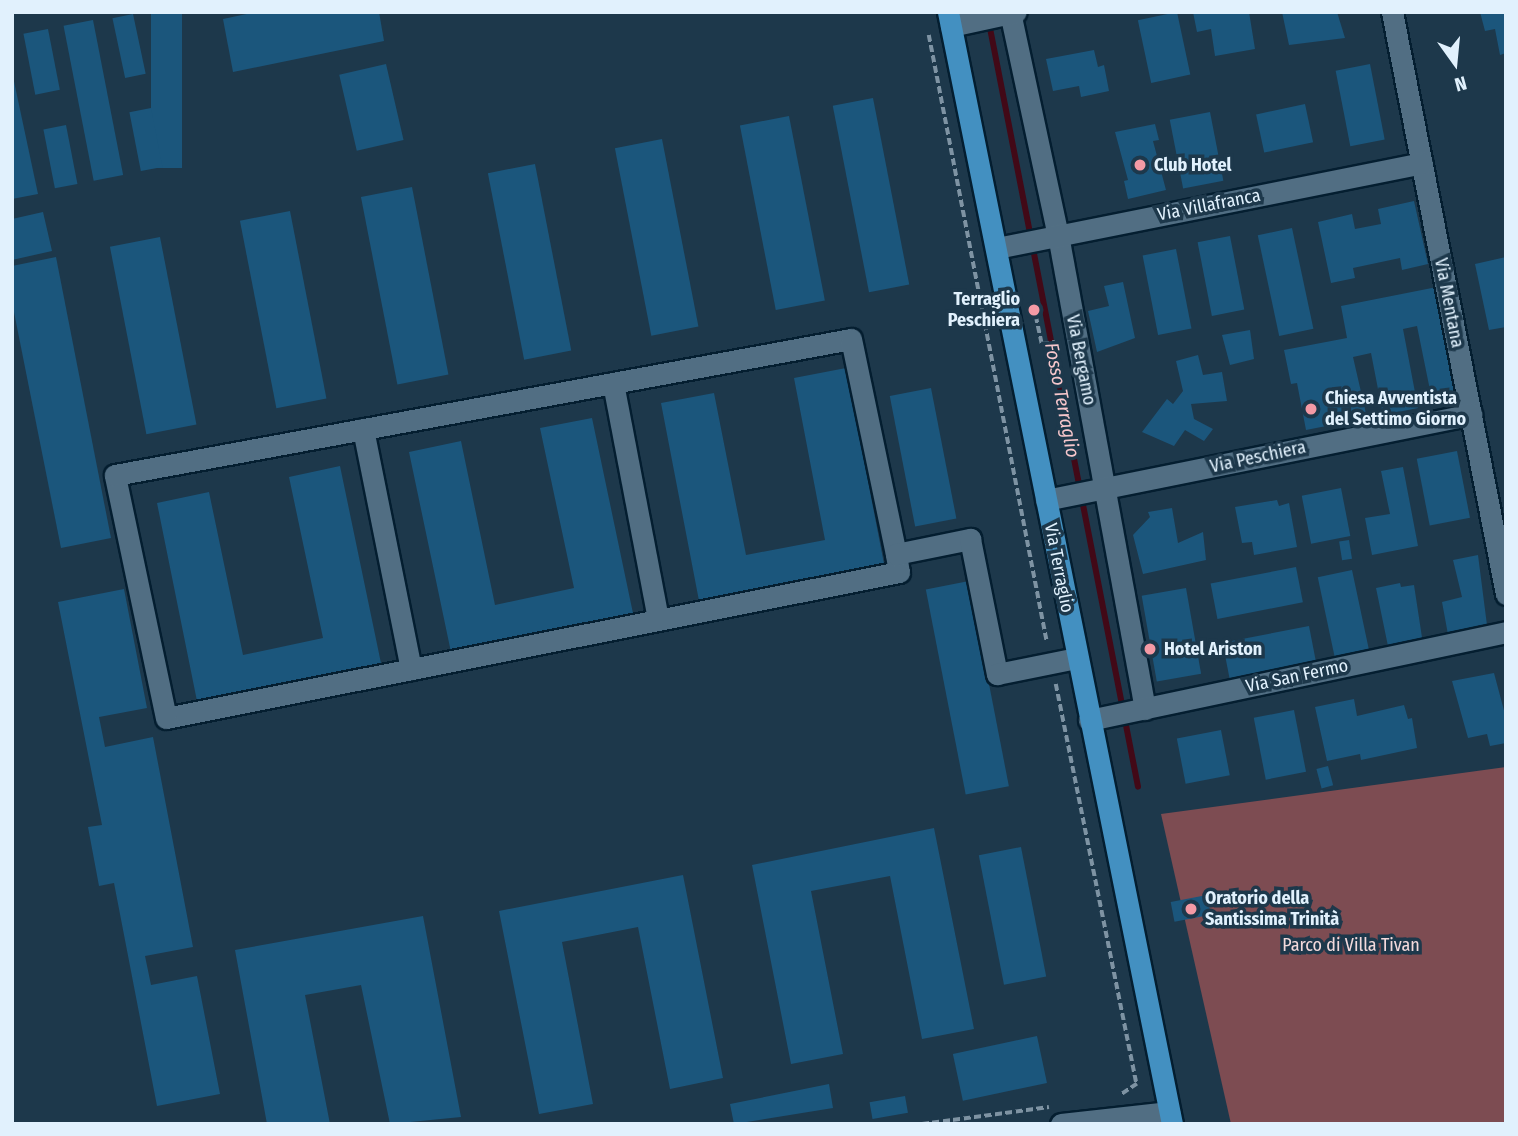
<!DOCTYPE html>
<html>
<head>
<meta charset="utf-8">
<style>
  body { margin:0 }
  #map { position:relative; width:1518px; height:1136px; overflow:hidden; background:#1d384b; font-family:"Fira Sans Condensed",sans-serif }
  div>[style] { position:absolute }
  .green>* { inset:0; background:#7d4c52 }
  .stream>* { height:6px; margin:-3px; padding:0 3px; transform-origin:3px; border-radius:3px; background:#420917 }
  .building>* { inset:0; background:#1b567c; transform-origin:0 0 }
  .path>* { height:3.5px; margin-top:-1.75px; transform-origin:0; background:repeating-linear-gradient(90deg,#7e93a3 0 7px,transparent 0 10.5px) }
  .roads { filter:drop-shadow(2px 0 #041e30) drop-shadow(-2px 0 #041e30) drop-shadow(0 2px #041e30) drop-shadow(0 -2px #041e30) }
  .minor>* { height:21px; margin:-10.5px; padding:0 10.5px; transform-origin:10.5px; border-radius:10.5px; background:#516e83 }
  .major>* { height:21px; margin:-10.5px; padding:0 10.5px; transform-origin:10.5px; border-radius:10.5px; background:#4390c1 }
  .dots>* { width:19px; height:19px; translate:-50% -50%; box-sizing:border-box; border:4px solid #1d384b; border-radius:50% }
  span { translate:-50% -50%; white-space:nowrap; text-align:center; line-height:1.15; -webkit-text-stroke:7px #1d384b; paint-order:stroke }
  .poi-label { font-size:18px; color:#e1f1fd; font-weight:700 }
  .left { translate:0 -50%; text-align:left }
  .right { translate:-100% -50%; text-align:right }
  .street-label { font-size:18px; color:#e1f1fd }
  .park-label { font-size:18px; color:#f3dadc }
  .water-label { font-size:19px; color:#f7c7cc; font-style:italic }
  .frame { position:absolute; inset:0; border:14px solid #e1f1fd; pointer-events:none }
  .north { position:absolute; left:1420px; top:28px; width:70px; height:70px; -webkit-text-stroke:5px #1d384b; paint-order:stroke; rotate:165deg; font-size:19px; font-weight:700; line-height:28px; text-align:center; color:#e1f1fd }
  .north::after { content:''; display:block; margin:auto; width:24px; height:32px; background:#e1f1fd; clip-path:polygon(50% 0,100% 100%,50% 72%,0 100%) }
</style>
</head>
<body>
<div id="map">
  <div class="green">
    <div style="clip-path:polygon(1506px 767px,1506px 1124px,1231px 1124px,1161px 814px)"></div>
  </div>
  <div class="stream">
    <div style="left:989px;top:23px;width:778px;rotate:78.96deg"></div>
  </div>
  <div class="building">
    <div style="left:151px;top:12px;width:31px;height:156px"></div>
    <div style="clip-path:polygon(256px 12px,379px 12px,384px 41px,233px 72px,223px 19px)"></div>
    <div style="left:1177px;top:12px;width:64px;height:40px;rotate:78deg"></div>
    <div style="clip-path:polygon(1193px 12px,1249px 12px,1255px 49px,1215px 56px,1211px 29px,1197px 32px)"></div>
    <div style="clip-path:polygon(1282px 12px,1337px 12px,1345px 38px,1289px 45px)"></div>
    <div style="clip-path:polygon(1480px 12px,1506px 12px,1506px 53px,1500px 55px,1495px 29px,1485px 31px)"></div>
    <div style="left:133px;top:14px;width:61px;height:21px;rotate:78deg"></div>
    <div style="left:93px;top:20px;width:158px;height:30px;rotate:79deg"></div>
    <div style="left:48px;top:29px;width:62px;height:25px;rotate:79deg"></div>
    <div style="clip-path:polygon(1094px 50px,1098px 67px,1104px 65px,1109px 91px,1081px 97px,1079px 86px,1053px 91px,1046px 59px)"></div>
    <div style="left:386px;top:64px;width:78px;height:48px;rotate:77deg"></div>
    <div style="left:1370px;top:64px;width:77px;height:35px;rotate:79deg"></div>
    <div style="clip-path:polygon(12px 72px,38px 194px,12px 199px)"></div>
    <div style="left:873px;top:98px;width:190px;height:41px;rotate:79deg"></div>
    <div style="left:1305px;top:104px;width:39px;height:50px;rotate:78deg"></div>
    <div style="left:151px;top:108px;width:60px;height:22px;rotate:79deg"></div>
    <div style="left:1210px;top:112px;width:70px;height:41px;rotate:79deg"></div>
    <div style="left:789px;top:116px;width:188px;height:50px;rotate:79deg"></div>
    <div style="clip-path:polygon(1155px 124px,1159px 140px,1153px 141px,1166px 190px,1128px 199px,1124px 181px,1128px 180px,1115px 132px)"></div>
    <div style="left:66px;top:125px;width:60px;height:23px;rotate:79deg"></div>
    <div style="left:662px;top:139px;width:191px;height:48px;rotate:79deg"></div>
    <div style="left:535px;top:164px;width:190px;height:48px;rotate:79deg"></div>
    <div style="left:412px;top:187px;width:191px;height:52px;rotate:79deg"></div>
    <div style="clip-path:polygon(1414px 201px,1428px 264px,1402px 270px,1400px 258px,1353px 268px,1355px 278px,1331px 283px,1318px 222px,1352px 214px,1355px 229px,1381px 224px,1378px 209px)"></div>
    <div style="left:290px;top:211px;width:191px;height:51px;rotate:79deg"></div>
    <div style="clip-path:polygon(43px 212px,52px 251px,12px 260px,12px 219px)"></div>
    <div style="left:1292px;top:228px;width:103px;height:35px;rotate:78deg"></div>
    <div style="left:1230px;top:236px;width:75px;height:33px;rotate:79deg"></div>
    <div style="left:160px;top:237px;width:191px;height:51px;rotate:79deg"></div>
    <div style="left:1176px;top:249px;width:81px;height:34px;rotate:79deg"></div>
    <div style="clip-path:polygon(56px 257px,111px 538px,61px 548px,12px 302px,12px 266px)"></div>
    <div style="clip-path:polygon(1506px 257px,1506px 327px,1489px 330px,1475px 264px)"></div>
    <div style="clip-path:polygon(1123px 282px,1135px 338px,1097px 352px,1088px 311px,1109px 306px,1104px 286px)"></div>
    <div style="clip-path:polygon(1437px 287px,1460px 400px,1433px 405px,1417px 326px,1403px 329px,1418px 408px,1383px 415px,1371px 353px,1353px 357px,1367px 418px,1306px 430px,1297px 383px,1291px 384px,1284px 350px,1347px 338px,1341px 306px)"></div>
    <div style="clip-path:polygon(1250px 330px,1254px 359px,1230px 365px,1222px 335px)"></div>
    <div style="clip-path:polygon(1198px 355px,1203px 375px,1222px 372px,1227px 401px,1191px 404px,1194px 419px,1213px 429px,1204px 441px,1185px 430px,1174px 446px,1142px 432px,1167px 399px,1173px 404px,1183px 391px,1176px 361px)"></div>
    <div style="clip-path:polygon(846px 368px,885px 569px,700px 606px,661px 403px,714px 393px,746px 555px,825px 540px,794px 378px)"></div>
    <div style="left:931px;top:388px;width:133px;height:42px;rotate:79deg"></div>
    <div style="clip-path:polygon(592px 418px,634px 618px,452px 657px,409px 452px,461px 441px,495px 605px,574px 588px,540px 428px)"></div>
    <div style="left:1457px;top:451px;width:68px;height:41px;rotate:79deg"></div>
    <div style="clip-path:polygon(340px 466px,382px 668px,198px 706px,157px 503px,209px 492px,243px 655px,323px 638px,289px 477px)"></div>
    <div style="clip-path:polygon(1403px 467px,1418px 546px,1372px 555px,1365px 518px,1390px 514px,1381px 471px)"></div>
    <div style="left:1341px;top:488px;width:49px;height:40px;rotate:79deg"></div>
    <div style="clip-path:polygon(1277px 500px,1279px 506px,1289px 503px,1297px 547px,1254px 555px,1252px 542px,1242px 543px,1235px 507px)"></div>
    <div style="clip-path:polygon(1172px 508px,1178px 543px,1203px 532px,1206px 560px,1143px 574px,1133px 535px,1150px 517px,1148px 512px)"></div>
    <div style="left:1349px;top:540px;width:19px;height:10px;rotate:81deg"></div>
    <div style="clip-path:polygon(1478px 555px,1488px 633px,1449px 640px,1442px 602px,1462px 597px,1453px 560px)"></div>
    <div style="left:1296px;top:567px;width:36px;height:87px;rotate:79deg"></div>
    <div style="left:1352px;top:570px;width:84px;height:35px;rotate:78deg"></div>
    <div style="left:969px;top:581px;width:209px;height:44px;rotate:79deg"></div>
    <div style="clip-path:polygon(1400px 583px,1401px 587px,1414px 585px,1423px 644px,1389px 651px,1376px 588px)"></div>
    <div style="left:1186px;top:588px;width:87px;height:45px;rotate:80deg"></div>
    <div style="clip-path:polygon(124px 589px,147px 708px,99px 717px,105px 747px,153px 737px,193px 947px,145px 956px,151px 985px,197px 976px,220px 1094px,157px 1106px,114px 883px,99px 886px,88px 827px,102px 825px,58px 602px)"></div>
    <div style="left:1309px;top:626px;width:37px;height:88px;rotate:79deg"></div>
    <div style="clip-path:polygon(1494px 673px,1506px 718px,1506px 743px,1490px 746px,1487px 734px,1468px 738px,1452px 681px)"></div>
    <div style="clip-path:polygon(1354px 699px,1357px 716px,1404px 705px,1408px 719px,1412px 718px,1417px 748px,1361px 760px,1360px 754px,1327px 761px,1315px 707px)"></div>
    <div style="left:1294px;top:710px;width:63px;height:41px;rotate:79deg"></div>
    <div style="left:1221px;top:730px;width:46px;height:45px;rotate:79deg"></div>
    <div style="left:1328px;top:766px;width:20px;height:12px;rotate:75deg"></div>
    <div style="clip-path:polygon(934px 828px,974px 1029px,922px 1039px,890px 876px,811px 891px,843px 1054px,791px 1064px,752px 865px)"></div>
    <div style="left:1021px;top:847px;width:132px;height:43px;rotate:79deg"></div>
    <div style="clip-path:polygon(683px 875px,723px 1078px,670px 1089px,638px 927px,562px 942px,593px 1104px,539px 1114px,499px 911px)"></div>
    <div style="left:1207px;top:895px;width:20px;height:37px;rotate:79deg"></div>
    <div style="clip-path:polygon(423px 916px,461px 1117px,390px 1124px,361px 985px,305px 995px,330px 1124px,267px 1124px,235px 950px)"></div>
    <div style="left:1037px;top:1036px;width:48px;height:86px;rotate:78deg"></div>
    <div style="clip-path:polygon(829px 1084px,833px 1108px,734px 1124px,730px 1104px)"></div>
    <div style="left:905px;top:1096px;width:17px;height:36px;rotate:80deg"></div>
  </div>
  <div class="path">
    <div style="left:929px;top:35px;width:618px;rotate:79deg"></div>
    <div style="left:1036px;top:316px;width:29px;rotate:78deg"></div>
    <div style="left:1042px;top:344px;width:13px;rotate:-9deg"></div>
    <div style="left:1056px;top:684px;width:408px;rotate:78.6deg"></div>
    <div style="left:1137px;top:1084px;width:18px;rotate:146deg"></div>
    <div style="left:922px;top:1124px;width:128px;rotate:-7.6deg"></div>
  </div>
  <div class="roads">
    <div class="minor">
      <div style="left:1010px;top:12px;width:228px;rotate:77.9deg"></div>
      <div style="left:1058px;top:235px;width:482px;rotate:79.6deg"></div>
      <div style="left:1392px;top:12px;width:593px;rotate:78.92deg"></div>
      <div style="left:951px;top:26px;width:66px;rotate:-12.2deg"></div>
      <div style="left:997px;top:248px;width:433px;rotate:-11.3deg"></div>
      <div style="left:613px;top:383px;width:241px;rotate:79.2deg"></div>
      <div style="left:363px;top:429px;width:245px;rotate:78.7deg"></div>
      <div style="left:1046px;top:500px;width:434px;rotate:-11.4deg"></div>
      <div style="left:896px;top:554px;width:18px;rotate:81deg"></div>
      <div style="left:899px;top:572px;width:747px;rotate:168.74deg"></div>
      <div style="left:166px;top:718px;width:248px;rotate:-101.9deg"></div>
      <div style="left:115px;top:475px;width:748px;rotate:-10.47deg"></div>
      <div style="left:851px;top:339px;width:220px;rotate:78.2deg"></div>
      <div style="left:896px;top:554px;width:76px;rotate:-11.5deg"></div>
      <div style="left:970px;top:539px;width:138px;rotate:78.7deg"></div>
      <div style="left:997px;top:674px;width:81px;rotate:-11.4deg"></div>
      <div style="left:1089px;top:720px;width:426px;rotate:-11.9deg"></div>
      <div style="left:1061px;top:1124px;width:109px;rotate:-6.3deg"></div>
    </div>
    <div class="major">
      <div style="left:948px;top:12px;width:1134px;rotate:78.61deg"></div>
    </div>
  </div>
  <div class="dots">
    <div style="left:1140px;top:165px;background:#f49aa5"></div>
    <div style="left:1034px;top:310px;background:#f49aa5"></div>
    <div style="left:1311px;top:409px;background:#f49aa5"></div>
    <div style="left:1150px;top:649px;background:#f49aa5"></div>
    <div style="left:1191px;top:909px;background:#f49aa5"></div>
  </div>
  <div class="poi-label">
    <span class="left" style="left:1154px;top:165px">Club Hotel</span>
    <span class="right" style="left:1020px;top:310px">Terraglio<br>Peschiera</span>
    <span class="left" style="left:1325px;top:409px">Chiesa Avventista<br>del Settimo Giorno</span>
    <span class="left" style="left:1164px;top:649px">Hotel Ariston</span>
    <span class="left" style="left:1205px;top:909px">Oratorio della<br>Santissima Trinità</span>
  </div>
  <div class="street-label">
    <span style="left:1209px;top:205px;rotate:-11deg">Via Villafranca</span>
    <span style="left:1449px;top:303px;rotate:79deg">Via Mentana</span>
    <span style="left:1081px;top:360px;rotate:79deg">Via Bergamo</span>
    <span style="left:1258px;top:457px;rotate:-12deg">Via Peschiera</span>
    <span style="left:1059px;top:568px;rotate:79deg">Via Terraglio</span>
    <span style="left:1297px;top:676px;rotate:-12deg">Via San Fermo</span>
  </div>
  <div class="park-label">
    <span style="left:1351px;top:945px">Parco di Villa Tivan</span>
  </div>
  <div class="water-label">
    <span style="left:1062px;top:400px;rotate:79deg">Fosso Terraglio</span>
  </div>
  <div class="frame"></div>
  <div class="north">N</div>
</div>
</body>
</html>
